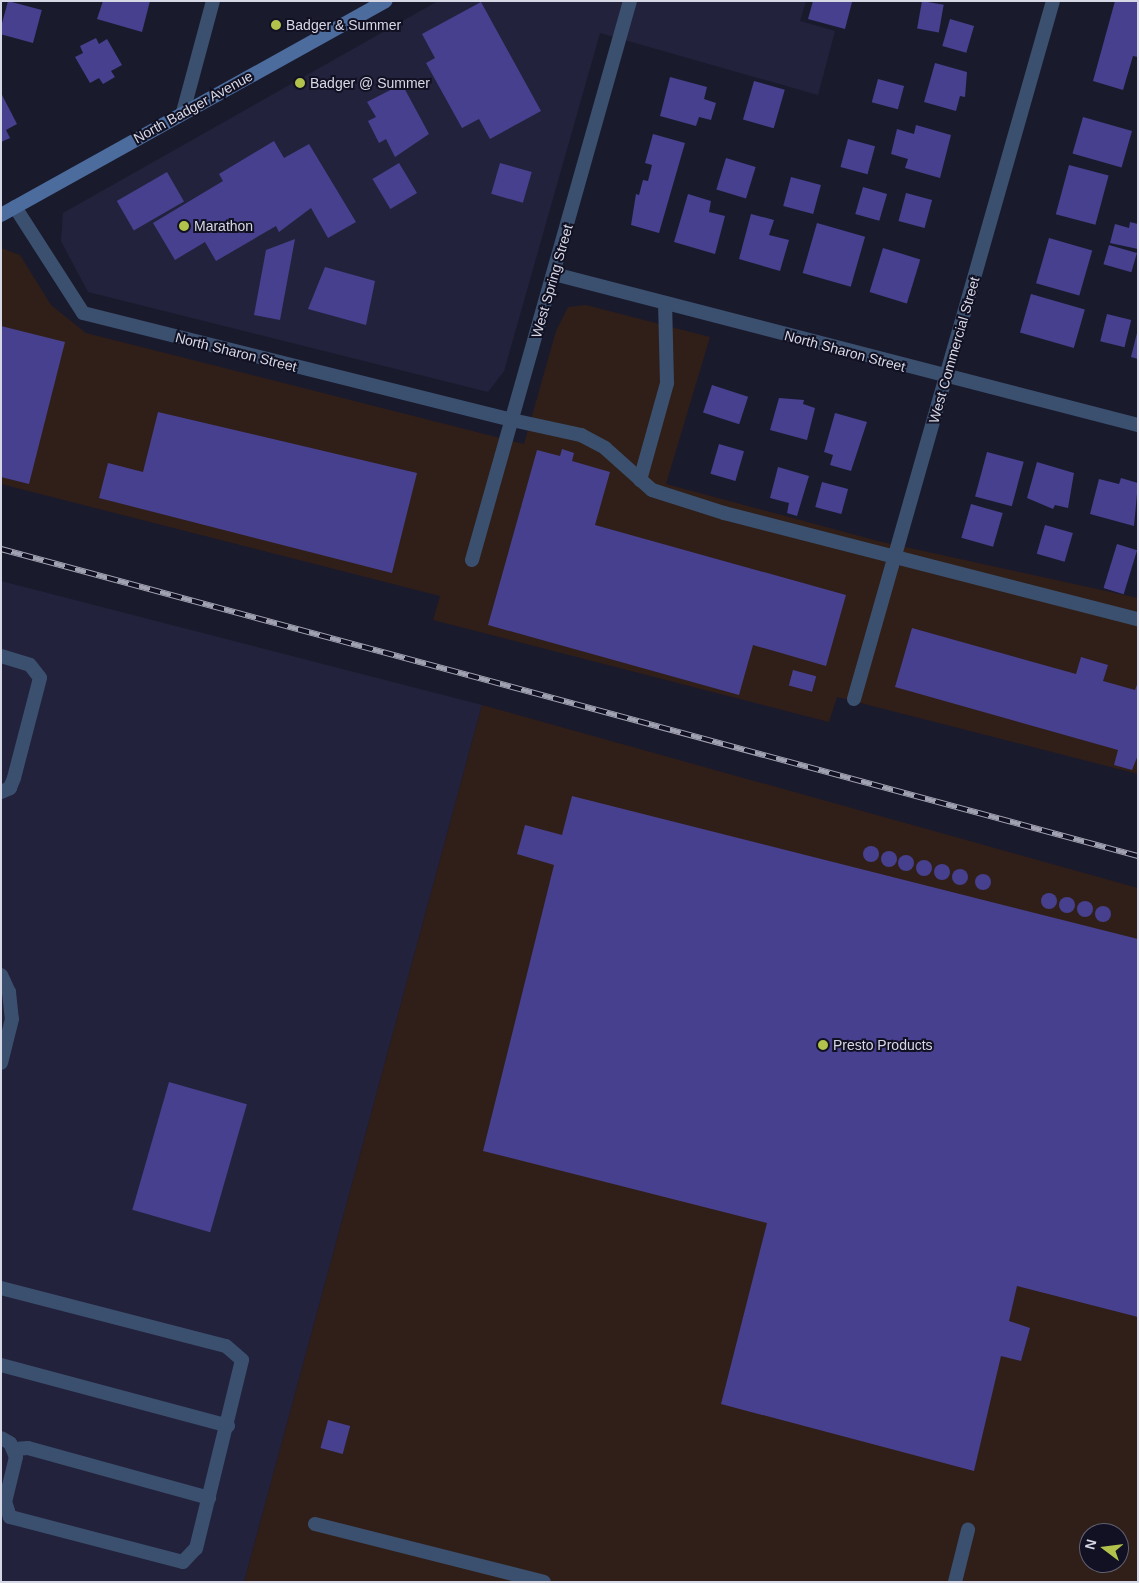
<!DOCTYPE html>
<html>
<head>
<meta charset="utf-8">
<style>
  body { margin:0 }
  #map { position:relative; width:1139px; height:1583px; overflow:hidden; background:#1a1a2d; font-family:Helvetica,sans-serif }
  div>[style] { position:absolute }
  .built>* { inset:0; background:#23223c }
  .industrial>* { inset:0; background:#301e18 }
  .building>* { inset:0; background:#46408e; transform-origin:0 0 }
  .round { border-radius:50% }
  .service>* { height:14px; margin:-7px; padding:0 7px; transform-origin:7px; border-radius:7px; background:#3b506e }
  .minor>* { height:14px; margin:-7px; padding:0 7px; transform-origin:7px; border-radius:7px; background:#3b506e }
  .secondary>* { height:14px; margin:-7px; padding:0 7px; transform-origin:7px; border-radius:7px; background:#4b6c9d }
  .rail>* { height:5.5px; margin-top:-2.75px; transform-origin:0; background:repeating-linear-gradient(90deg,#111123 0 11px,#a1a2b1 0 22px); box-sizing:border-box; border-block:1px solid #a1a2b1 }
  .dots>* { width:14px; height:14px; translate:-50% -50%; box-sizing:border-box; border:2px solid #111123; border-radius:50% }
  span { translate:-50% -50%; white-space:nowrap; text-align:center; line-height:1.15; -webkit-text-stroke:4px #111123; paint-order:stroke }
  .poi-label { font-size:14px; color:#d7d8e6 }
  .left { translate:0 -50%; text-align:left }
  .street-label { font-size:14px; color:#d7d8e6 }
  .frame { position:absolute; inset:0; border:2px solid #d7d8e6; pointer-events:none }
  .north { position:absolute; left:1079px; top:1523px; width:50px; height:50px; box-sizing:border-box; background:#111123; border:1px solid #606171; border-radius:50%; rotate:285deg; font-size:14px; font-weight:700; line-height:20px; text-align:center; color:#d7d8e6 }
  .north::after { content:''; display:block; margin:auto; width:18px; height:22px; background:#b3c24b; clip-path:polygon(50% 0,100% 100%,50% 72%,0 100%) }
</style>
</head>
<body>
<div id="map">
  <div class="built">
    <div style="clip-path:polygon(438px 1px,806px 1px,800px 21px,835px 31px,818px 95px,600px 33px,504px 371px,488px 392px,88px 292px,61px 241px,63px 213px)"></div>
    <div style="clip-path:polygon(1px 581px,482px 705px,244px 1582px,1px 1582px)"></div>
  </div>
  <div class="industrial">
    <div style="clip-path:polygon(1px 248px,20px 255px,51px 305px,86px 333px,524px 444px,556px 331px,568px 307px,586px 305px,710px 337px,666px 484px,878px 541px,1138px 598px,1138px 774px,837px 697px,829px 722px,433px 620px,440px 596px,1px 484px)"></div>
    <div style="clip-path:polygon(evenodd,482px 705px,1138px 888px,1138px 1582px,244px 1582px,482px 705px,1089px 1533px,1119px 1533px,1119px 1563px,1089px 1563px,1089px 1533px)"></div>
  </div>
  <div class="building">
    <div style="left:8px;top:1px;width:35px;height:34px;rotate:15deg"></div>
    <div style="clip-path:polygon(103px 1px,150px 1px,142px 32px,97px 19px)"></div>
    <div style="clip-path:polygon(813px 1px,852px 2px,845px 29px,808px 19px)"></div>
    <div style="left:922px;top:1px;width:22px;height:28px;rotate:10deg"></div>
    <div style="clip-path:polygon(1115px 1px,1138px 1px,1138px 57px,1133px 56px,1123px 90px,1093px 81px)"></div>
    <div style="clip-path:polygon(481px 2px,541px 111px,490px 139px,479px 119px,462px 128px,426px 63px,435px 58px,422px 34px)"></div>
    <div style="left:950px;top:19px;width:25px;height:28px;rotate:16deg"></div>
    <div style="clip-path:polygon(96px 38px,99px 44px,107px 39px,122px 65px,111px 71px,115px 77px,103px 84px,99px 78px,90px 83px,75px 57px,83px 53px,80px 46px)"></div>
    <div style="clip-path:polygon(935px 63px,967px 72px,965px 97px,960px 96px,956px 111px,924px 102px)"></div>
    <div style="clip-path:polygon(670px 77px,707px 87px,704px 99px,716px 103px,711px 120px,699px 117px,696px 126px,660px 116px)"></div>
    <div style="left:878px;top:79px;width:27px;height:24px;rotate:15deg"></div>
    <div style="left:754px;top:81px;width:32px;height:40px;rotate:16deg"></div>
    <div style="clip-path:polygon(402px 84px,429px 134px,395px 157px,386px 139px,379px 143px,368px 121px,376px 117px,367px 102px)"></div>
    <div style="clip-path:polygon(1px 93px,17px 124px,6px 130px,10px 138px,1px 142px)"></div>
    <div style="left:1083px;top:117px;width:51px;height:38px;rotate:16deg"></div>
    <div style="clip-path:polygon(916px 125px,951px 135px,940px 178px,905px 168px,908px 159px,891px 154px,897px 129px,914px 134px)"></div>
    <div style="clip-path:polygon(653px 134px,685px 143px,659px 233px,631px 225px,636px 194px,639px 195px,643px 180px,648px 181px,652px 165px,645px 163px)"></div>
    <div style="left:848px;top:139px;width:28px;height:29px;rotate:15deg"></div>
    <div style="clip-path:polygon(274px 141px,284px 158px,309px 144px,356px 222px,328px 238px,311px 208px,279px 232px,276px 226px,216px 261px,205px 242px,175px 260px,153px 223px,223px 181px,219px 174px)"></div>
    <div style="left:726px;top:158px;width:31px;height:33px;rotate:17deg"></div>
    <div style="left:399px;top:163px;width:35px;height:31px;rotate:59deg"></div>
    <div style="left:500px;top:163px;width:33px;height:32px;rotate:16deg"></div>
    <div style="left:1069px;top:165px;width:41px;height:51px;rotate:15deg"></div>
    <div style="left:167px;top:172px;width:34px;height:58px;rotate:60deg"></div>
    <div style="left:791px;top:177px;width:31px;height:30px;rotate:15deg"></div>
    <div style="left:863px;top:187px;width:25px;height:28px;rotate:16deg"></div>
    <div style="left:906px;top:193px;width:27px;height:29px;rotate:15deg"></div>
    <div style="clip-path:polygon(688px 194px,711px 201px,709px 212px,725px 216px,715px 254px,674px 242px)"></div>
    <div style="clip-path:polygon(751px 214px,774px 220px,769px 235px,789px 240px,780px 271px,739px 259px)"></div>
    <div style="clip-path:polygon(1130px 222px,1138px 224px,1138px 249px,1110px 243px,1115px 224px,1129px 228px)"></div>
    <div style="left:817px;top:223px;width:50px;height:52px;rotate:16deg"></div>
    <div style="left:1049px;top:238px;width:45px;height:47px;rotate:16deg"></div>
    <div style="clip-path:polygon(295px 239px,280px 320px,254px 315px,266px 250px)"></div>
    <div style="left:1109px;top:245px;width:29px;height:20px;rotate:16deg"></div>
    <div style="left:883px;top:248px;width:39px;height:46px;rotate:17deg"></div>
    <div style="clip-path:polygon(325px 267px,375px 281px,366px 325px,308px 309px)"></div>
    <div style="left:1031px;top:294px;width:56px;height:40px;rotate:16deg"></div>
    <div style="left:1107px;top:314px;width:25px;height:28px;rotate:14deg"></div>
    <div style="clip-path:polygon(1px 326px,65px 342px,29px 484px,1px 477px)"></div>
    <div style="clip-path:polygon(1137px 333px,1138px 334px,1138px 359px,1131px 357px)"></div>
    <div style="left:712px;top:385px;width:38px;height:29px;rotate:18deg"></div>
    <div style="clip-path:polygon(779px 398px,804px 400px,803px 404px,815px 408px,807px 440px,770px 430px)"></div>
    <div style="clip-path:polygon(158px 412px,417px 473px,392px 573px,99px 498px,108px 463px,143px 472px)"></div>
    <div style="clip-path:polygon(835px 413px,867px 422px,851px 471px,830px 465px,833px 455px,824px 452px)"></div>
    <div style="left:719px;top:444px;width:26px;height:31px;rotate:16deg"></div>
    <div style="clip-path:polygon(562px 449px,574px 453px,572px 461px,610px 472px,595px 525px,846px 595px,826px 666px,753px 645px,739px 695px,488px 625px,537px 450px,560px 456px)"></div>
    <div style="left:987px;top:452px;width:38px;height:46px;rotate:15deg"></div>
    <div style="clip-path:polygon(1037px 462px,1074px 473px,1068px 508px,1055px 505px,1053px 509px,1027px 498px)"></div>
    <div style="clip-path:polygon(778px 467px,809px 476px,797px 516px,787px 513px,789px 503px,770px 498px)"></div>
    <div style="clip-path:polygon(1121px 478px,1138px 483px,1134px 526px,1090px 514px,1099px 479px,1119px 484px)"></div>
    <div style="left:822px;top:482px;width:27px;height:26px;rotate:15deg"></div>
    <div style="left:971px;top:504px;width:33px;height:35px;rotate:16deg"></div>
    <div style="left:1045px;top:525px;width:29px;height:30px;rotate:16deg"></div>
    <div style="left:1117px;top:544px;width:21px;height:46px;rotate:17deg"></div>
    <div style="clip-path:polygon(912px 628px,1076px 674px,1081px 657px,1108px 665px,1103px 681px,1135px 690px,1138px 682px,1138px 755px,1132px 770px,1114px 765px,1118px 750px,895px 687px)"></div>
    <div style="left:793px;top:670px;width:24px;height:16px;rotate:15deg"></div>
    <div style="clip-path:polygon(572px 796px,1138px 939px,1138px 1317px,1017px 1286px,1009px 1321px,1030px 1328px,1021px 1361px,1001px 1356px,974px 1471px,721px 1404px,767px 1223px,483px 1151px,554px 865px,517px 854px,525px 825px,562px 835px)"></div>
    <div class="round" style="left:863px;top:846px;width:16px;height:16px"></div>
    <div class="round" style="left:881px;top:851px;width:16px;height:16px"></div>
    <div class="round" style="left:898px;top:855px;width:16px;height:16px"></div>
    <div class="round" style="left:916px;top:860px;width:16px;height:16px"></div>
    <div class="round" style="left:934px;top:864px;width:16px;height:16px"></div>
    <div class="round" style="left:952px;top:869px;width:16px;height:16px"></div>
    <div class="round" style="left:975px;top:874px;width:16px;height:16px"></div>
    <div class="round" style="left:1041px;top:893px;width:16px;height:16px"></div>
    <div class="round" style="left:1059px;top:897px;width:16px;height:16px"></div>
    <div class="round" style="left:1077px;top:901px;width:16px;height:16px"></div>
    <div class="round" style="left:1095px;top:906px;width:16px;height:16px"></div>
    <div style="left:169px;top:1082px;width:81px;height:133px;rotate:16deg"></div>
    <div style="left:328px;top:1420px;width:23px;height:29px;rotate:15deg"></div>
  </div>
  <div class="service">
    <div style="left:512px;top:420px;width:71px;rotate:12.3deg"></div>
    <div style="left:581px;top:435px;width:27px;rotate:28deg"></div>
    <div style="left:605px;top:448px;width:63px;rotate:41.8deg"></div>
    <div style="left:652px;top:490px;width:76px;rotate:17.7deg"></div>
    <div style="left:724px;top:513px;width:427px;rotate:14.4deg"></div>
    <div style="left:640px;top:480px;width:101px;rotate:-74.4deg"></div>
    <div style="left:667px;top:383px;width:80px;rotate:-91.4deg"></div>
    <div style="left:1px;top:656px;width:30px;rotate:17deg"></div>
    <div style="left:30px;top:665px;width:16px;rotate:52deg"></div>
    <div style="left:40px;top:678px;width:103px;rotate:104.6deg"></div>
    <div style="left:14px;top:778px;width:11px;rotate:112deg"></div>
    <div style="left:10px;top:788px;width:10px;rotate:156deg"></div>
    <div style="left:1px;top:975px;width:19px;rotate:65deg"></div>
    <div style="left:9px;top:992px;width:27px;rotate:84deg"></div>
    <div style="left:12px;top:1019px;width:45px;rotate:104deg"></div>
    <div style="left:1px;top:1288px;width:232px;rotate:14.5deg"></div>
    <div style="left:226px;top:1346px;width:21px;rotate:41deg"></div>
    <div style="left:242px;top:1360px;width:194px;rotate:103.7deg"></div>
    <div style="left:196px;top:1548px;width:19px;rotate:133deg"></div>
    <div style="left:183px;top:1562px;width:179px;rotate:-165.4deg"></div>
    <div style="left:10px;top:1517px;width:16px;rotate:-108deg"></div>
    <div style="left:5px;top:1502px;width:46px;rotate:-76.3deg"></div>
    <div style="left:16px;top:1457px;width:15px;rotate:-113deg"></div>
    <div style="left:10px;top:1443px;width:10px;rotate:-151deg"></div>
    <div style="left:1px;top:1365px;width:235px;rotate:15deg"></div>
    <div style="left:15px;top:1449px;width:13px;rotate:-4deg"></div>
    <div style="left:28px;top:1448px;width:188px;rotate:15.4deg"></div>
    <div style="left:315px;top:1524px;width:236px;rotate:14.2deg"></div>
    <div style="left:955px;top:1582px;width:54px;rotate:-76deg"></div>
  </div>
  <div class="minor">
    <div style="left:183px;top:112px;width:115px;rotate:-74.9deg"></div>
    <div style="left:15px;top:207px;width:126px;rotate:57.3deg"></div>
    <div style="left:83px;top:313px;width:442px;rotate:14deg"></div>
    <div style="left:554px;top:274px;width:603px;rotate:14.5deg"></div>
    <div style="left:472px;top:560px;width:581px;rotate:-74.22deg"></div>
    <div style="left:854px;top:699px;width:726px;rotate:-74.09deg"></div>
  </div>
  <div class="secondary">
    <div style="left:1px;top:215px;width:440px;rotate:-29.1deg"></div>
  </div>
  <div class="rail">
    <div style="left:1px;top:549px;width:1178px;rotate:15.11deg"></div>
  </div>
  <div class="dots">
    <div style="left:276px;top:25px;background:#b3c24b"></div>
    <div style="left:300px;top:83px;background:#b3c24b"></div>
    <div style="left:184px;top:226px;background:#b3c24b"></div>
    <div style="left:823px;top:1045px;background:#b3c24b"></div>
  </div>
  <div class="poi-label">
    <span class="left" style="left:286px;top:25px">Badger &amp; Summer</span>
    <span class="left" style="left:310px;top:83px">Badger @ Summer</span>
    <span class="left" style="left:194px;top:226px">Marathon</span>
    <span class="left" style="left:833px;top:1045px">Presto Products</span>
  </div>
  <div class="street-label">
    <span style="left:193px;top:107px;rotate:-29deg">North Badger Avenue</span>
    <span style="left:552px;top:281px;rotate:-74deg">West Spring Street</span>
    <span style="left:954px;top:350px;rotate:-74deg">West Commercial Street</span>
    <span style="left:845px;top:351px;rotate:15deg">North Sharon Street</span>
    <span style="left:236px;top:352px;rotate:14deg">North Sharon Street</span>
  </div>
  <div class="frame"></div>
  <div class="north">N</div>
</div>
</body>
</html>
